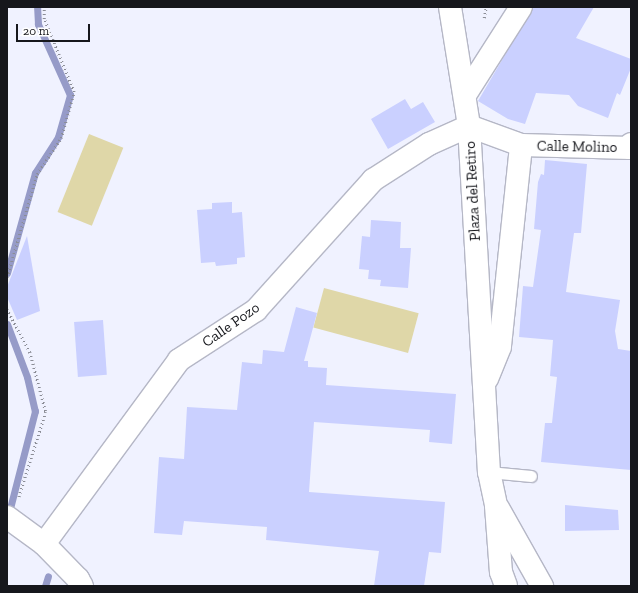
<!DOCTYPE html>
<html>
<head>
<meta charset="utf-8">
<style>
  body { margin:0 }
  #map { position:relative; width:638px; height:593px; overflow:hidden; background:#f0f2ff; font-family:"Zilla Slab",serif }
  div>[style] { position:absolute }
  .green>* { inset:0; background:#dfd7a8; transform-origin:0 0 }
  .stream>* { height:7px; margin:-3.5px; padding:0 3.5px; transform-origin:3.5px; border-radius:3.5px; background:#969bc8 }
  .building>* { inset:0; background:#cad0ff; transform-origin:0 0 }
  .path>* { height:2.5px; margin-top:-1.25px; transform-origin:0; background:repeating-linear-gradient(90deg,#8b8d96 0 1px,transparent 0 4px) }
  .roads { filter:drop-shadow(1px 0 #b5b7c6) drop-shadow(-1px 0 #b5b7c6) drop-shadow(0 1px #b5b7c6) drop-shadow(0 -1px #b5b7c6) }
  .lane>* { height:11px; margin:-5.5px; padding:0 5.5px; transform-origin:5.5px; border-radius:5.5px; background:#fff }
  .secondary>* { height:22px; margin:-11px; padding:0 11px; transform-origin:11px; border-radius:11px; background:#fff }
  span { translate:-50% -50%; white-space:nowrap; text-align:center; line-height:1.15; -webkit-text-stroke:4px #fff; paint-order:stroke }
  .street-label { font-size:15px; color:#16171c }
  .frame { position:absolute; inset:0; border:8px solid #16171c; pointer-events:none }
  .scale { position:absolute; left:16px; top:24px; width:74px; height:18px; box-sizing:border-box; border:2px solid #16171c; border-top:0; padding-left:5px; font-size:12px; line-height:14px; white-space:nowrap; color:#16171c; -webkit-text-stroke:3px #fff; paint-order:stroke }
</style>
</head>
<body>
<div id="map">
  <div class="green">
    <div style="left:89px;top:134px;width:37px;height:84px;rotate:22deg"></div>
    <div style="left:324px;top:288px;width:98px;height:41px;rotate:15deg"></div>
  </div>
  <div class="stream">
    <div style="left:7px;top:273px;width:104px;rotate:-74.4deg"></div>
    <div style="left:35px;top:173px;width:43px;rotate:-57.4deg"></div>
    <div style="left:58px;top:137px;width:44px;rotate:-74.1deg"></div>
    <div style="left:70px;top:95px;width:78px;rotate:-114.3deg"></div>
    <div style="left:38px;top:24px;width:17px;rotate:-93deg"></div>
    <div style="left:7px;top:324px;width:57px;rotate:69.3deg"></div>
    <div style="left:27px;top:377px;width:35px;rotate:77deg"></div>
    <div style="left:35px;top:411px;width:104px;rotate:104.4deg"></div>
    <div style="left:45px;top:586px;width:10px;rotate:-73deg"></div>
  </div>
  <div class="building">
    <div style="clip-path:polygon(533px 7px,594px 7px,576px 38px,631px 59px,631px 68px,620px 95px,617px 93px,608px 118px,578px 106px,569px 95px,536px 93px,525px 124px,508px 119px,478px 101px)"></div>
    <div style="clip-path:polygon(405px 99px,411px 109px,423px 102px,435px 122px,388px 149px,371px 119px)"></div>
    <div style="clip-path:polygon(545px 160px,587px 164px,581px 233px,574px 233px,566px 292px,620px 300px,615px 331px,618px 349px,631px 351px,631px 470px,541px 462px,545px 423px,552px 423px,557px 377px,550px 376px,553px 340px,519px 337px,523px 286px,533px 287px,541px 230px,534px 229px,538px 182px,541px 174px,544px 175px)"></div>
    <div style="clip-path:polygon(232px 202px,232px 213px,242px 212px,245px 257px,237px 258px,237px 264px,216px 266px,215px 262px,201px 263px,197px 210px,212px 209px,212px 203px)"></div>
    <div style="clip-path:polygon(371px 220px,401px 222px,400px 248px,411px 248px,408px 288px,380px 286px,381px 280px,368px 279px,369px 270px,359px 269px,362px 236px,370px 237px)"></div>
    <div style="clip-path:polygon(27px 236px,40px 311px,17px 320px,7px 297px,7px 287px)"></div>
    <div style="clip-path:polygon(296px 307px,317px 313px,304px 361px,308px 361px,308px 367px,327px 368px,326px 385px,456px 394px,452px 444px,429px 442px,430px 430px,314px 422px,309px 492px,445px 502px,441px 553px,429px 552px,424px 586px,374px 586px,379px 551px,266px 540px,267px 527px,184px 521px,182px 535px,154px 533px,159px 457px,184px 459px,187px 407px,237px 410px,242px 362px,262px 364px,263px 350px,284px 352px)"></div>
    <div style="left:103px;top:320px;width:55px;height:29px;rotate:86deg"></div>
    <div style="clip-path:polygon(565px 505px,618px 510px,619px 530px,565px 531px)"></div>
  </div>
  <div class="path">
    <div style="left:484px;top:18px;width:11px;rotate:-80deg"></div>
    <div style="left:7px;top:277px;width:107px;rotate:-73.8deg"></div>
    <div style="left:37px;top:174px;width:43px;rotate:-56.3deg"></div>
    <div style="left:61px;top:138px;width:48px;rotate:-74.2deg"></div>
    <div style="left:74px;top:92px;width:79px;rotate:-112.3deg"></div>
    <div style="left:44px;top:19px;width:12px;rotate:-90deg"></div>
    <div style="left:7px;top:309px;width:49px;rotate:61.9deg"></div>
    <div style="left:30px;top:352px;width:62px;rotate:75.1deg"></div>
    <div style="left:46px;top:412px;width:89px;rotate:107.6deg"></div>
  </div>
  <div class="roads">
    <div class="lane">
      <div style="left:489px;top:472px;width:42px;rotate:5.4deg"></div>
    </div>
    <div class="secondary">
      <div style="left:450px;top:7px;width:121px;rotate:80.9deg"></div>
      <div style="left:469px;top:126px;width:347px;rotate:86.7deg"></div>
      <div style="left:489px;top:472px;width:35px;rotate:78deg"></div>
      <div style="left:496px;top:506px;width:66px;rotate:85.7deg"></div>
      <div style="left:501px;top:572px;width:15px;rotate:70deg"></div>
      <div style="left:465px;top:95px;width:104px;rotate:-57.5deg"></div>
      <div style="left:469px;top:126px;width:55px;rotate:20.1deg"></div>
      <div style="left:521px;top:145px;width:109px;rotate:1.6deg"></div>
      <div style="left:630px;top:148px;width:4px;rotate:-76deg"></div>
      <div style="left:487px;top:379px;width:35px;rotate:-68deg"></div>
      <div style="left:500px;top:346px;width:202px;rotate:-84deg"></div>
      <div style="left:498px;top:508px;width:90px;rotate:60.6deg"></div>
      <div style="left:7px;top:517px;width:46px;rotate:36.1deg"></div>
      <div style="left:44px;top:544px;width:49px;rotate:45.8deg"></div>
      <div style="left:78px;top:579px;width:8px;rotate:60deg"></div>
      <div style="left:44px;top:544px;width:228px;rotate:-53.7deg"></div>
      <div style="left:179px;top:360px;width:92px;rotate:-33deg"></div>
      <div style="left:256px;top:310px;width:175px;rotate:-48deg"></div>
      <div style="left:373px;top:180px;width:67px;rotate:-32.7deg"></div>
      <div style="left:429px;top:144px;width:44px;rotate:-24.2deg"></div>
    </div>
  </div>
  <div class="street-label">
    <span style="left:577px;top:147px;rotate:1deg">Calle Molino</span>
    <span style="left:473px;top:191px;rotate:-93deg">Plaza del Retiro</span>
    <span style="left:231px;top:325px;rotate:-35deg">Calle Pozo</span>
  </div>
  <div class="frame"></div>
  <div class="scale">20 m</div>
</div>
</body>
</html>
